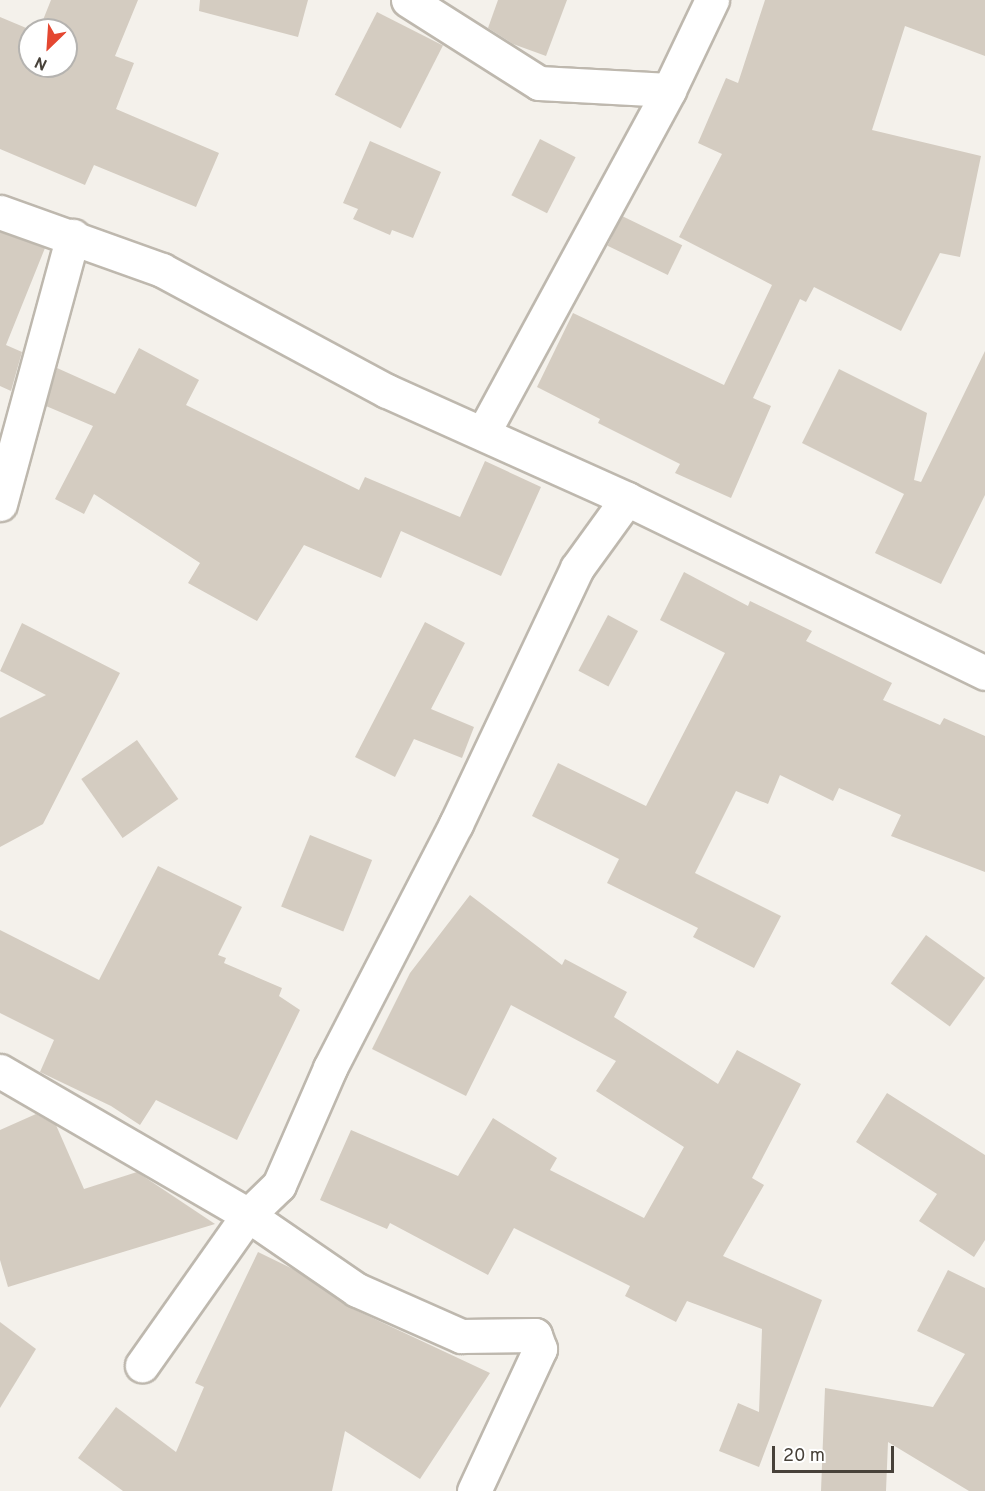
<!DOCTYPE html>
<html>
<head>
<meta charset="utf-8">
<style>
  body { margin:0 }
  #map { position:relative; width:985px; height:1491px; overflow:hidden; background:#f4f1eb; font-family:Overpass,sans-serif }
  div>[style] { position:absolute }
  .building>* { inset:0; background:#d4ccc1; transform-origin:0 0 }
  .roads { filter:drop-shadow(2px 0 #beb8ae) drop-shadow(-2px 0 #beb8ae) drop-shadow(0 2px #beb8ae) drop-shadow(0 -2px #beb8ae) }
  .minor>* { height:33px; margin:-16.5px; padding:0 16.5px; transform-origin:16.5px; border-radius:16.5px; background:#fff }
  span { translate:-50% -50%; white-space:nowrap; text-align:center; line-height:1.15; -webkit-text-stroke:4.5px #fff; paint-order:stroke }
  .north { position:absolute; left:18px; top:18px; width:60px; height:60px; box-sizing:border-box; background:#fff; border:2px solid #b5b3b0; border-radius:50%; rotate:205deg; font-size:16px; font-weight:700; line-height:24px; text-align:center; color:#474139 }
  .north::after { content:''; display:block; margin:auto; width:21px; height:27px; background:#e44731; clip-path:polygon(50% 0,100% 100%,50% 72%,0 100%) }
  .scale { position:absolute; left:772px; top:1446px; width:122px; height:27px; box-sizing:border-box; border:3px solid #474139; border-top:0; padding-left:8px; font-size:18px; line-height:21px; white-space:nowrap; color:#474139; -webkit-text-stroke:4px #fff; paint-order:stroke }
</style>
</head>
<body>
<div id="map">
  <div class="building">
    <div style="clip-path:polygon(51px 0,138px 0,115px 56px,134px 63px,116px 109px,219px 153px,196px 207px,94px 165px,85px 185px,0 149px,0 17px,31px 30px,30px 66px,66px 66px,66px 30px,39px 30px)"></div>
    <div style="clip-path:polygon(200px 0,308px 0,298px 37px,199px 11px)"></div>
    <div style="clip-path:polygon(498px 0,567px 0,546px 56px,513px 44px,488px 28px)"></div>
    <div style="clip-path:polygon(765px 0,985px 0,985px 56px,905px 26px,872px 130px,981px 156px,960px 257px,940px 253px,901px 331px,814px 287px,806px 302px,800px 299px,753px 398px,771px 406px,731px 498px,675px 473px,680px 464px,598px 423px,600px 419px,537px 387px,573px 313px,724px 385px,772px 285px,679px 237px,722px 154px,698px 143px,726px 78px,738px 83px)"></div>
    <div style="left:377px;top:12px;width:74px;height:93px;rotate:27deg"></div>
    <div style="left:540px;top:139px;width:40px;height:63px;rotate:27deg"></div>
    <div style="clip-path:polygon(370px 141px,441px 172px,413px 238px,392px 230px,390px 235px,353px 219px,358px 209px,343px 203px)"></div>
    <div style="left:622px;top:216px;width:67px;height:33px;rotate:26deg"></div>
    <div style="clip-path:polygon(0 232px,45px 248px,6px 345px,22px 352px,11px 391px,0 386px)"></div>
    <div style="clip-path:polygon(139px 348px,199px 380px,186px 405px,359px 490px,365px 477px,460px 517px,485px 461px,541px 487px,501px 576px,401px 531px,381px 578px,304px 545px,257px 621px,188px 583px,200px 563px,94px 494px,84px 514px,55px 499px,93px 426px,46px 406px,57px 368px,115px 394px)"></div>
    <div style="clip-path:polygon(985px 351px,985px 495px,941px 584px,875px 553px,904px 494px,802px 443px,839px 369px,927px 413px,914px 480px,921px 482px)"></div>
    <div style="clip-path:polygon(684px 572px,748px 606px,750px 601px,812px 631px,806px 641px,892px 683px,883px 700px,940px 725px,944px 718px,985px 736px,985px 872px,891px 836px,901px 815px,839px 788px,833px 801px,780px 775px,768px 804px,736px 791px,695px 873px,781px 916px,754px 968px,693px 937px,698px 928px,607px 883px,619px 859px,532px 816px,558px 763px,646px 806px,725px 653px,660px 620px)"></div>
    <div style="left:608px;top:615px;width:34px;height:63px;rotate:28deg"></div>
    <div style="clip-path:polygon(425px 622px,465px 643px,431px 709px,474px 727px,462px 758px,414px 739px,395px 777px,355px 757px)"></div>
    <div style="clip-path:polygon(22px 623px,120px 673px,43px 824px,0 847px,0 718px,46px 695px,0 671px)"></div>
    <div style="left:137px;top:740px;width:72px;height:68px;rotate:55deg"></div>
    <div style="left:310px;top:835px;width:67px;height:77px;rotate:22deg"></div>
    <div style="clip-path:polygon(158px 866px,242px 907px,218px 955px,226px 958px,224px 963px,282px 988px,279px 996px,300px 1010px,237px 1140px,156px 1100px,140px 1125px,111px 1106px,40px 1072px,54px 1040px,0 1013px,0 930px,99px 980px)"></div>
    <div style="clip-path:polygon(470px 895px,562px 965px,565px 959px,627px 992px,614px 1017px,718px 1084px,737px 1050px,801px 1084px,752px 1178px,764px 1185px,723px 1256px,822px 1300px,759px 1467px,719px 1451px,738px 1403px,759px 1412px,762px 1329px,687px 1301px,676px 1322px,625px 1296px,630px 1286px,514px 1228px,488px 1275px,390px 1223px,387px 1229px,320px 1200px,351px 1130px,458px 1176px,493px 1118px,557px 1158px,550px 1170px,644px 1218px,684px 1147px,596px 1091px,616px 1061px,511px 1005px,466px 1096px,372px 1049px,410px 973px)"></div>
    <div style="left:926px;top:935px;width:73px;height:60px;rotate:36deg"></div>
    <div style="clip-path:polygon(887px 1093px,985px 1155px,985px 1240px,974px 1257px,919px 1221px,937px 1194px,856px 1142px)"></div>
    <div style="clip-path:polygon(36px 1114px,56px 1125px,84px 1189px,137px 1172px,215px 1224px,8px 1287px,0 1260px,0 1130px)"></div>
    <div style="clip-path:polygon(258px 1252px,295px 1270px,349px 1307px,490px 1373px,420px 1479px,345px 1431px,332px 1491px,123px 1491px,78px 1458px,116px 1407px,176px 1452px,204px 1387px,195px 1383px)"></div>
    <div style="clip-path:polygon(948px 1270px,985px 1288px,985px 1491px,969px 1491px,888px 1442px,886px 1491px,821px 1491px,825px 1388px,933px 1407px,965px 1354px,917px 1331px)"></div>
    <div style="clip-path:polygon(0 1322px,36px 1349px,0 1408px)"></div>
  </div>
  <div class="roads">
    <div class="minor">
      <div style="left:408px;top:0;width:155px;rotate:32.4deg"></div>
      <div style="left:539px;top:83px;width:130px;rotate:3.1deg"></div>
      <div style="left:0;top:212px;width:172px;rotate:19.7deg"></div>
      <div style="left:162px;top:270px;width:255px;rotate:28.3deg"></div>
      <div style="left:387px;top:391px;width:263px;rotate:24.2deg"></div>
      <div style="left:627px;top:499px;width:398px;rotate:25.9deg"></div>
      <div style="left:483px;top:433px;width:390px;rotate:-61.5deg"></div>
      <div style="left:669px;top:90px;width:100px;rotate:-64.5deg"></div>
      <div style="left:0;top:504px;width:278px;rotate:-74.8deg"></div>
      <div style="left:0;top:1071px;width:287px;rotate:30.1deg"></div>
      <div style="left:248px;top:1215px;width:184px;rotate:125.2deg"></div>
      <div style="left:474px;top:1491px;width:157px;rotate:-65.1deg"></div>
      <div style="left:540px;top:1349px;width:15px;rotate:-110deg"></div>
      <div style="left:535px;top:1335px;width:74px;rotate:179.2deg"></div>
      <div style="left:461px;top:1336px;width:114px;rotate:-156.1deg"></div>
      <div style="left:357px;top:1290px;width:132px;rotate:-145.5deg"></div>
      <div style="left:248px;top:1215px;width:43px;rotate:-44.1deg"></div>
      <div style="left:279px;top:1185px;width:128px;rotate:-66.4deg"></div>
      <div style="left:330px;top:1068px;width:275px;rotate:-62.7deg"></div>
      <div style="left:456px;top:824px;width:283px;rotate:-64.7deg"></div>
      <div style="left:577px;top:568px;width:85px;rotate:-54.1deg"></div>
    </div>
  </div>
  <div class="north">N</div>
  <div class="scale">20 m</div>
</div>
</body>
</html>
